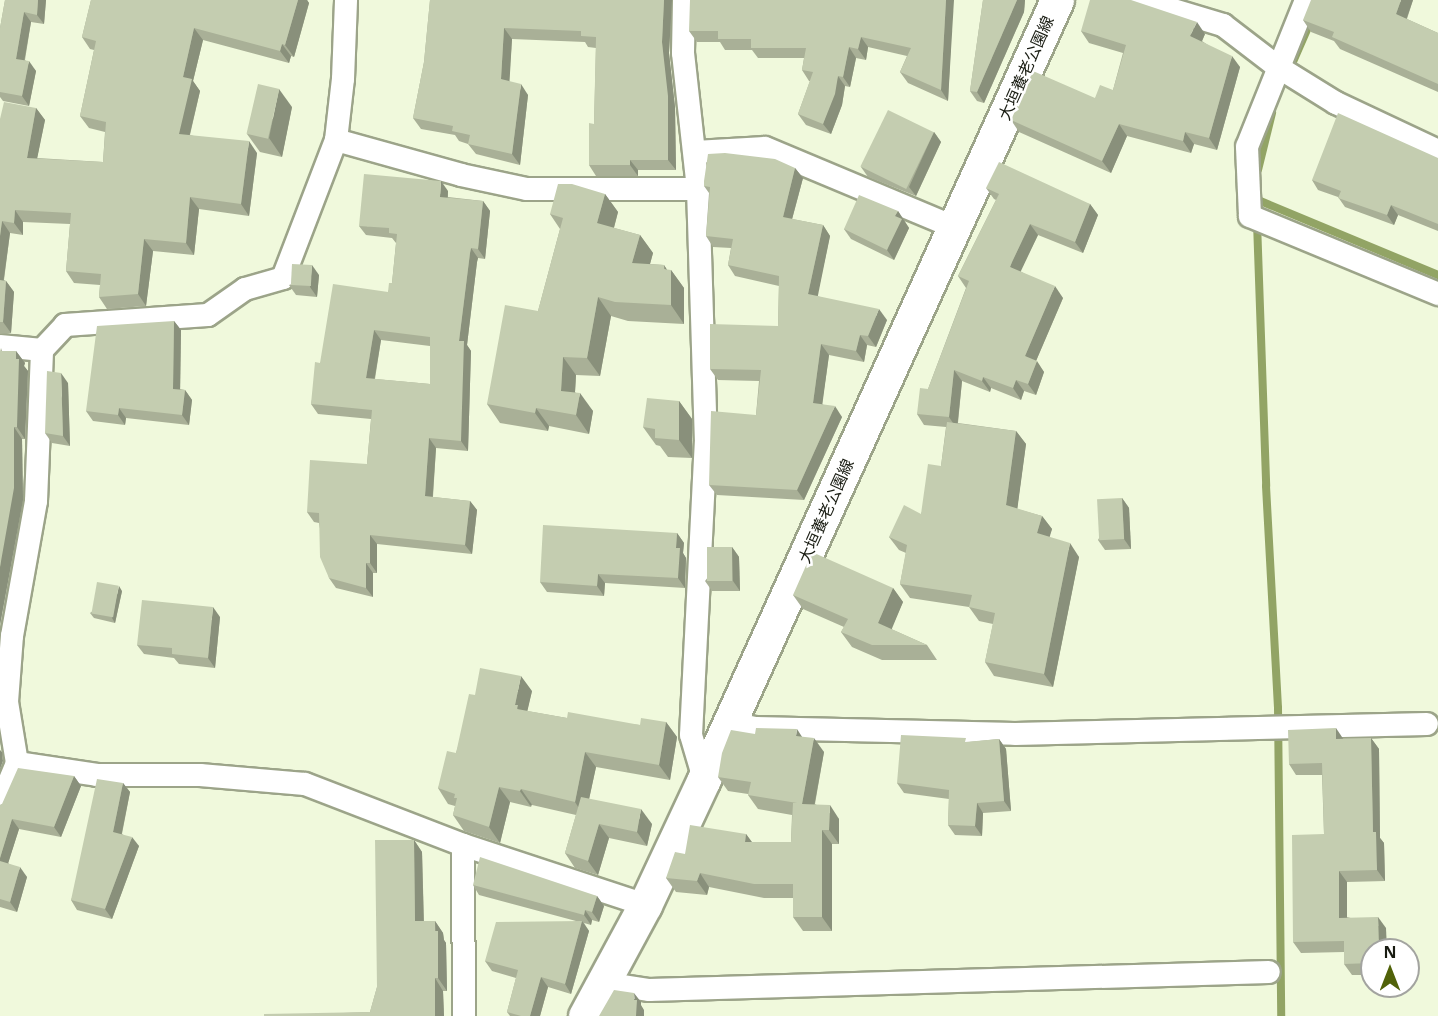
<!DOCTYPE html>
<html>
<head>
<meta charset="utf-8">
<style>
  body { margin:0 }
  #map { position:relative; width:1438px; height:1016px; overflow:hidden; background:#f0f9dc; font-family:"Noto Sans","Noto Sans JP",sans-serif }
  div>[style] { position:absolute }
  .stream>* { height:8px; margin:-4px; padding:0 4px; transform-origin:4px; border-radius:4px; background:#92a465 }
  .roads { filter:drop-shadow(2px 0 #9ca489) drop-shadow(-2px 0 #9ca489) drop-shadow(0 2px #9ca489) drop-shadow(0 -2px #9ca489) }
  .minor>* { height:22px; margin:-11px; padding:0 11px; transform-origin:11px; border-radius:11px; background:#fff }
  .primary>* { height:33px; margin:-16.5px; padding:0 16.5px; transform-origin:16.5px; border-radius:16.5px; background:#fff }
  .wall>* { inset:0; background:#a9b097 }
  .shaded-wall>* { inset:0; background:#89907b; transform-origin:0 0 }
  .building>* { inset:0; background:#c4cdb0; transform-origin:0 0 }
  span { translate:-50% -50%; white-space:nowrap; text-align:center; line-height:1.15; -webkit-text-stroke:5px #fff; paint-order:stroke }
  .street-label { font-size:16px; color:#181b11 }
  .north { position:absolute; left:1360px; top:938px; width:60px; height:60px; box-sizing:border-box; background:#fff; border:2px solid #a3a4a0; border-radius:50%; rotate:0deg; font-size:16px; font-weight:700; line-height:24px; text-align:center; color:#181b11 }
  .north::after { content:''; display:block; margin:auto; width:21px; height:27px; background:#506209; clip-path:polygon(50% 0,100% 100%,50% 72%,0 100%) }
</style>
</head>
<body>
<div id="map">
  <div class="stream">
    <div style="left:1289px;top:71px;width:77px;rotate:-66.4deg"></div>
    <div style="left:1258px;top:170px;width:59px;rotate:-76.2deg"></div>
    <div style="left:1258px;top:192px;width:8px;rotate:90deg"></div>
    <div style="left:1258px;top:200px;width:195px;rotate:22.6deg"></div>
    <div style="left:1257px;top:222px;width:264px;rotate:88deg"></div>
    <div style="left:1266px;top:486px;width:222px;rotate:86.9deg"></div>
    <div style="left:1278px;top:708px;width:308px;rotate:89.4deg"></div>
  </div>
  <div class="roads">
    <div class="minor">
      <div style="left:684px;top:0;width:53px;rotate:91.1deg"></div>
      <div style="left:683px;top:53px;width:137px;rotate:83.7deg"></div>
      <div style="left:698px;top:189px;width:250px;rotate:88.2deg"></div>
      <div style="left:706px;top:439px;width:296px;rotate:92.9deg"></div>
      <div style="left:691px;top:735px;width:46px;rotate:73.5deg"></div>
      <div style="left:1140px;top:0;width:87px;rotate:16.8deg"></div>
      <div style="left:1223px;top:25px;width:69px;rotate:37.4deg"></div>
      <div style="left:1278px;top:67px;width:68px;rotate:31.8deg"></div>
      <div style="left:1336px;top:103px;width:113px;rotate:25.2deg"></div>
      <div style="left:1306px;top:0;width:158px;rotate:111.9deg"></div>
      <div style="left:1247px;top:147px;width:69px;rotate:87.5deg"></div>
      <div style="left:1250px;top:216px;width:204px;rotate:22.5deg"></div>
      <div style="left:336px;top:140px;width:130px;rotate:15.6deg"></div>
      <div style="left:461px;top:175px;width:67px;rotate:12deg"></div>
      <div style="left:527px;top:189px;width:171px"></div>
      <div style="left:695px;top:152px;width:70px;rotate:-3.3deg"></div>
      <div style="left:765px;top:148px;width:205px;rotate:22.7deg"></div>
      <div style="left:0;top:346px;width:42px;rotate:5.4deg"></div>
      <div style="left:730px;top:723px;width:26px;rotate:11deg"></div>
      <div style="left:756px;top:728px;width:259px;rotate:1.3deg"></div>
      <div style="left:1015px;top:734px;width:412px;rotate:-1.4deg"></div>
      <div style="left:17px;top:763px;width:81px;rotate:8.5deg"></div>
      <div style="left:97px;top:775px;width:103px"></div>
      <div style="left:200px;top:775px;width:105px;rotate:4.9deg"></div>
      <div style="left:305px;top:784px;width:169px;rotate:21.1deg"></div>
      <div style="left:463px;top:845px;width:192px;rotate:18.2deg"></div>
      <div style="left:0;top:804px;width:44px;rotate:-67.5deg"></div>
      <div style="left:17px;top:763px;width:62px;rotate:-99.3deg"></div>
      <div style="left:7px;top:702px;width:66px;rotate:-85.7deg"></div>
      <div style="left:12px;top:636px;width:137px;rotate:-79.9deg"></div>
      <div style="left:36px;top:501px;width:151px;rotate:-87.7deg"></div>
      <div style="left:42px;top:350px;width:34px;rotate:-47deg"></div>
      <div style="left:65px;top:325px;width:143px;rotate:-4deg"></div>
      <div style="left:208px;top:315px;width:45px;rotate:-35.1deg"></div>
      <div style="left:245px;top:289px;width:40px;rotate:-16deg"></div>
      <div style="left:283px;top:278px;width:148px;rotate:-69deg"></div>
      <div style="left:336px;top:140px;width:61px;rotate:-83.5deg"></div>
      <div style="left:343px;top:79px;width:79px;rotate:-87.8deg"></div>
      <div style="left:463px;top:845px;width:171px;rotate:89.7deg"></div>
      <div style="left:604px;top:983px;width:46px;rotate:8.8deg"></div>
      <div style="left:649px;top:990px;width:620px;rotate:-1.66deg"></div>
    </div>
    <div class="primary">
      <div style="left:585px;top:1016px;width:126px;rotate:-61.6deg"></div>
      <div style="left:645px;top:905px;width:139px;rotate:-64.9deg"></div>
      <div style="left:704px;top:779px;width:855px;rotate:-65.62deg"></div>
    </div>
  </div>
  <div class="wall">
    <div style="clip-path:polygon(5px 0,46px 0,44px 24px,31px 22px,25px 60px,36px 71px,29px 106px,3px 101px,0 97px,0 28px)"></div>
    <div style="clip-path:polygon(91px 0,307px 0,309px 3px,294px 57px,291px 56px,289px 63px,203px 40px,193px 81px,200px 91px,190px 135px,257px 153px,249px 216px,199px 209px,194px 255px,153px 251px,146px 306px,107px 309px,99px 297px,100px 285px,74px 283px,66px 271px,70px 224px,23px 222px,23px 235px,10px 233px,4px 280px,6px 281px,14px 292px,11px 333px,0 334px,0 119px,36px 108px,45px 120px,37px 158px,103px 162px,105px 132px,89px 128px,80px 116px,94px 50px,90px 49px,82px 37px)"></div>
    <div style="clip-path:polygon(430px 0,672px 0,669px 53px,675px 107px,676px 170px,638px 170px,638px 176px,596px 176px,589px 165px,594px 124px,596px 48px,588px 47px,585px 42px,512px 39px,509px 81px,528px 95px,520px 165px,476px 154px,468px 144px,459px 141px,455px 135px,421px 129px,413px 118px,424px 62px)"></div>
    <div style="clip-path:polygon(953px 0,948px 101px,908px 83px,900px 72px,907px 56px,868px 47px,866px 60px,856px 58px,850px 87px,845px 86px,842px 105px,831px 134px,806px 125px,798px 114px,810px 81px,809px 81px,802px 70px,804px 58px,758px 58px,752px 50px,725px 50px,720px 42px,697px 42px,689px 31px)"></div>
    <div style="clip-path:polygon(983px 0,1025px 0,1024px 12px,984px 103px,977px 101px,970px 91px)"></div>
    <div style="clip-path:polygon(1413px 0,1407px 19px,1438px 33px,1438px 92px,1340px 49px,1334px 41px,1311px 32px,1303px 20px)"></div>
    <div style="clip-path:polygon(1081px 31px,1205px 34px,1202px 41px,1240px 67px,1217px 150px,1194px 144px,1191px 153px,1127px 136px,1111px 173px,1019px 132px,1011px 120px,1095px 98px,1113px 90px,1123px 53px,1089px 43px)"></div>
    <div style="clip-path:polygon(292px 107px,282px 157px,260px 152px,247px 134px)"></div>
    <div style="clip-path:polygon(934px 132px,941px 142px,916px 196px,868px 177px,861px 167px)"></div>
    <div style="clip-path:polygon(1438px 158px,1438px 231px,1398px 215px,1394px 225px,1345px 207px,1338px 197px,1318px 190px,1312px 180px)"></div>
    <div style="clip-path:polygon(795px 168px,803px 178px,792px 219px,823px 225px,830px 236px,817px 296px,887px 320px,876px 347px,867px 345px,864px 362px,829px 355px,822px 404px,842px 417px,804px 500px,717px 495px,709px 485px,756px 415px,759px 381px,718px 380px,710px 369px,778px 326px,779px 286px,735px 276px,728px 265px,731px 248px,713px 247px,706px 236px,709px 193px,704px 186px)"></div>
    <div style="clip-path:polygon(986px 188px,1090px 204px,1098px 215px,1083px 253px,1038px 235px,1020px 271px,1063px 298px,1036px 361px,1044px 372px,1036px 395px,1024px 391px,1021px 400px,991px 388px,990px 392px,962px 381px,958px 423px,1016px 431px,1026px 444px,1017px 509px,1042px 516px,1052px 529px,1049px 537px,1079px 557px,1053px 687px,994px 676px,985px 662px,993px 624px,979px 621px,969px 607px,910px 598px,900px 584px,906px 553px,899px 550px,889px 537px,921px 514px,941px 466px,946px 427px,924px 425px,917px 414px,928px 389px,966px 288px,958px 276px,996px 200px,994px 199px)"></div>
    <div style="clip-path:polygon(evenodd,448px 191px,448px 197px,483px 201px,490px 211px,485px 259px,478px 258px,477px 262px,467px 345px,471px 351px,468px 451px,436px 448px,433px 497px,470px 501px,477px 510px,472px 554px,377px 544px,377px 573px,373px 573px,373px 597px,336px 588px,329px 578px,319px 523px,314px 522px,307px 512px,367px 464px,371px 419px,318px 414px,311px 404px,320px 363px,388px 292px,392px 283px,396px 243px,392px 238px,366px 235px,359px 226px,448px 191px,381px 340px,430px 346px,430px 384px,375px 379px,381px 340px)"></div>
    <div style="clip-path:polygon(605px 194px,618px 212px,614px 228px,640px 235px,653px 253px,650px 264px,664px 265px,667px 270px,671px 270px,684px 288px,684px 324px,628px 321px,611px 316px,600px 376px,576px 375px,575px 392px,593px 411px,589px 434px,549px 426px,548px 431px,500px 423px,487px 404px,538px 311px,560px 229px,550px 214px)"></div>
    <div style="clip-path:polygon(898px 211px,909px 228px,894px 260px,851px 239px,844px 229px)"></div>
    <div style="clip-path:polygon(319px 275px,317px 297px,296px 295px,289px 285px)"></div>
    <div style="clip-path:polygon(174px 321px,181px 330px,180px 389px,185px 390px,192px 400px,189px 425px,126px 418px,125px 425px,93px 421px,86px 411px)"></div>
    <div style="clip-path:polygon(1px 348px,2px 351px,16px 351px,25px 363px,24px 366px,28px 371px,25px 439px,22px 439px,23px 500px,0 625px)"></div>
    <div style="clip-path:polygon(68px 383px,70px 446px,52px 443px,45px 433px)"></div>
    <div style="clip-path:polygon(679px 401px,692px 419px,692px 458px,668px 457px,660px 446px,656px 445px,643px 427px)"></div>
    <div style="clip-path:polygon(1122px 498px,1129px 508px,1131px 549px,1105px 550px,1098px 540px)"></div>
    <div style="clip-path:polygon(677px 533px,684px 543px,683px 553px,686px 558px,685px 588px,605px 583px,604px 596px,547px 592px,540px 582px)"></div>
    <div style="clip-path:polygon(732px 547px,739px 557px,740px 591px,712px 591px,705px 581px)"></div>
    <div style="clip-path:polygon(893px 588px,903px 602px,891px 629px,927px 645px,937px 660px,882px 660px,852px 647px,841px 632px,844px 627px,803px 609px,793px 595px)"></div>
    <div style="clip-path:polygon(122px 591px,115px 623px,94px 618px,90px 613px)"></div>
    <div style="clip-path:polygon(220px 617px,215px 668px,179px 664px,174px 658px,144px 654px,137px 645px)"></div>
    <div style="clip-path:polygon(532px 691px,527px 711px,567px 718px,640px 725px,666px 722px,677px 737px,670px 780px,596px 767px,589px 799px,652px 824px,647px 846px,609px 838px,598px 875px,575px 868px,565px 853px,576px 815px,532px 805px,531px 807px,510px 802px,500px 843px,464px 831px,453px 815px,455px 806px,448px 804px,438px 788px,456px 753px,475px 695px)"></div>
    <div style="clip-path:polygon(755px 734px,802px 737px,824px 752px,815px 804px,839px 819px,839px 844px,832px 844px,832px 931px,803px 931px,793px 917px,793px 898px,764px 898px,709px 887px,707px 895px,676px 892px,666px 878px,685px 854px,746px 834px,752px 842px,791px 842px,792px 815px,758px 809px,748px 795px,748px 794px,728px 791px,718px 777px)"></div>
    <div style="clip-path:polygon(1343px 738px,1371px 738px,1379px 749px,1380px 838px,1384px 843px,1385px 881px,1347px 882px,1347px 917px,1386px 928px,1372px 950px,1372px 975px,1352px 975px,1344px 964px,1344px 952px,1301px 953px,1293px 942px,1324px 834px,1322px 775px,1296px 775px,1289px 764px)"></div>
    <div style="clip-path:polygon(999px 739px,1006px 749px,1011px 811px,983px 813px,982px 836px,955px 835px,948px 825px,949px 799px,904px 793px,897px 783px,969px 742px)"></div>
    <div style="clip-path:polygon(74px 776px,81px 786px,61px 837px,19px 829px,8px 863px,27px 877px,17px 912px,0 907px,0 805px)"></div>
    <div style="clip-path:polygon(123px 783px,130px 792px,122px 834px,139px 846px,112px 919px,77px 910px,71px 900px)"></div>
    <div style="clip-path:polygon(414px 840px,422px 852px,424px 921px,435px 921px,443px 933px,444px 940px,446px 943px,447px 991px,443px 991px,444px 1016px,264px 1016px,370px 1012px,377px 987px)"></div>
    <div style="clip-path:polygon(473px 885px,597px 896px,604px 906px,599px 922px,592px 920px,591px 925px,584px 923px,589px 931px,571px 994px,548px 987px,540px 1016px,510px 1016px,507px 1012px,516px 978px,492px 971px,485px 961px,576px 921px,479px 895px)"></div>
  </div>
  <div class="shaded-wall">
    <div style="clip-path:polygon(38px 0,46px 0,44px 24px,37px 15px)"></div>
    <div style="clip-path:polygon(298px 0,307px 0,309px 3px,294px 57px,285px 45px)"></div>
    <div style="clip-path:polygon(664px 0,672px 0,669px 53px,675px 107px,676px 170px,668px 160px,662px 42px)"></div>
    <div style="clip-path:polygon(946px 0,954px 0,948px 101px,941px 90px)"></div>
    <div style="clip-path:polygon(1017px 0,1025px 0,1024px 12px,984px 103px,977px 92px)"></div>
    <div style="clip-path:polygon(1401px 0,1413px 0,1404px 26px,1396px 14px)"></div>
    <div style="clip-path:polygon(24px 12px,31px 22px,23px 68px,16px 59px)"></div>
    <div style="clip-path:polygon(1197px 22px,1205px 34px,1199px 48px,1190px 36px)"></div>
    <div style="clip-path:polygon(194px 28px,203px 40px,193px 81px,200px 91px,187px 146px,179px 134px,183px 77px)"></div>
    <div style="clip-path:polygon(504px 28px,512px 39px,509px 90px,501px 79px)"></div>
    <div style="clip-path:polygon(861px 37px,868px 47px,866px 60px,858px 49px)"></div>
    <div style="clip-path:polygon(282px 44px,291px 56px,289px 63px,280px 51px)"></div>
    <div style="clip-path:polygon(849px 47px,856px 58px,850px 87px,843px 77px)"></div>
    <div style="clip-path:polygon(1232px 56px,1240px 67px,1217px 150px,1209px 138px)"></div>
    <div style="clip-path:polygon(29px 61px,36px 71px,29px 106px,22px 96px)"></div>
    <div style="clip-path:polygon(838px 76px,845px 86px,842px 105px,831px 134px,823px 124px)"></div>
    <div style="clip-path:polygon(521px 84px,528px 95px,520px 165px,512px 154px)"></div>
    <div style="clip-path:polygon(279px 89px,292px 107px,282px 157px,269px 138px)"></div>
    <div style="clip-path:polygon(36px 108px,45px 120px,35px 169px,27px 158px)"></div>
    <div style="clip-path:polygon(1119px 124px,1127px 136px,1111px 173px,1102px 161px)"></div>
    <div style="clip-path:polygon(934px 132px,941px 142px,916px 196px,909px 187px)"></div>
    <div style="clip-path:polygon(1185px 132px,1194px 144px,1191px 153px,1183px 141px)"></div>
    <div style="clip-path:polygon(249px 141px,257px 153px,249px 216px,241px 204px)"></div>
    <div style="clip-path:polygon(630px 160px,638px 170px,638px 176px,630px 165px)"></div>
    <div style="clip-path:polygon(795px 168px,803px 178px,790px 227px,783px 217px)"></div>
    <div style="clip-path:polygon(441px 181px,448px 191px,447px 206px,440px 197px)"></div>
    <div style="clip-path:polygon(605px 194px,618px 212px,610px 242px,597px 223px)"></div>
    <div style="clip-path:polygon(190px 197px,199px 209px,194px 255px,186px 243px)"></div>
    <div style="clip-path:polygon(483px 201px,490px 211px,485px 259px,478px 249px)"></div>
    <div style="clip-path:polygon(1090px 204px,1098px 215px,1083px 253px,1075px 242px)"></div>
    <div style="clip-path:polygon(1391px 205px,1398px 215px,1394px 225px,1387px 215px)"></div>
    <div style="clip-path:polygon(15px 210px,23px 222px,23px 235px,14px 223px)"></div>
    <div style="clip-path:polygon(898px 211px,909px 228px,894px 260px,887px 250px,895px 216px)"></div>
    <div style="clip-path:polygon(2px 221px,10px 233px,2px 292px,0 288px,0 236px)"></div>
    <div style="clip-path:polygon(1030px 224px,1038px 235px,1020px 273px,1010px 267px,1012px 262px)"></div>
    <div style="clip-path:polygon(823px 225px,830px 236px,816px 305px,808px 294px)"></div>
    <div style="clip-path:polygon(640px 235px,653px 253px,645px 282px,632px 263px)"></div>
    <div style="clip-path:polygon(144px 239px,153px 251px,146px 306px,138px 294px)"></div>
    <div style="clip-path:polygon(471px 248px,478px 258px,477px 262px,467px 345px,471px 351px,468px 451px,461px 441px,459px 341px,470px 253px)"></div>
    <div style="clip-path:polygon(312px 265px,319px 275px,317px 297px,310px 287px)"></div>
    <div style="clip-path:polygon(664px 265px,671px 276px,671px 270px,684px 288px,684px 324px,671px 305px)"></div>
    <div style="clip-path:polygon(6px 281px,14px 292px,11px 333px,3px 322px)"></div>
    <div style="clip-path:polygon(1055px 286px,1063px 298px,1033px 368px,1025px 356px)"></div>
    <div style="clip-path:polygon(598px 297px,611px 316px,600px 376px,587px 358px)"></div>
    <div style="clip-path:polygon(879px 309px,887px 320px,876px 347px,868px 336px)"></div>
    <div style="clip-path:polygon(174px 321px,181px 330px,180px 398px,173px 389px)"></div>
    <div style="clip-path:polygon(374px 330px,381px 340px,373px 388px,366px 378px)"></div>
    <div style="clip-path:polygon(860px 335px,867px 345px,864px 362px,856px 351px)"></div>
    <div style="clip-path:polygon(821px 344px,829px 355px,821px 414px,813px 403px)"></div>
    <div style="clip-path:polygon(16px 351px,25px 363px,24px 366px,28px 371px,25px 439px,17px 427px)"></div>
    <div style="clip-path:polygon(563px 357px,576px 375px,574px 410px,561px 391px)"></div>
    <div style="clip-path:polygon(1037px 361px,1044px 372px,1036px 395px,1028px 384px)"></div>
    <div style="clip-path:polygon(954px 370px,962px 381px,957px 429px,949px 417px)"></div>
    <div style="clip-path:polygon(61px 373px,68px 383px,70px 446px,63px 436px)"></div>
    <div style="clip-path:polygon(983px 377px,991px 388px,990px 392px,982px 381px)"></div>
    <div style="clip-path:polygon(1016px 380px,1024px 391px,1021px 400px,1013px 388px)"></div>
    <div style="clip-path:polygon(185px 390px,192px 400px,189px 425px,182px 415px)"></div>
    <div style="clip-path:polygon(580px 393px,593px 411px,589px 434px,576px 415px)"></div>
    <div style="clip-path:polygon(679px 401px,692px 419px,692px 458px,679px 440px)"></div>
    <div style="clip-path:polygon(835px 406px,842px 417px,804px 500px,797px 490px)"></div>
    <div style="clip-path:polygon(119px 408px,126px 418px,125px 425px,118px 415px)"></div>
    <div style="clip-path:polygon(536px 408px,549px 426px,548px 431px,535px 413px)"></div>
    <div style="clip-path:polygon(14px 427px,22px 439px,23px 500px,0 625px,0 567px)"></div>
    <div style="clip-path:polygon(1016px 431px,1026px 444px,1016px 519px,1006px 505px)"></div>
    <div style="clip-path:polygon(429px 438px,436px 448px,432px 506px,425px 496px)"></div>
    <div style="clip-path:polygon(1122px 498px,1129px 508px,1131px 549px,1124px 539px)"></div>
    <div style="clip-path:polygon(470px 501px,477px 510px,472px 554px,465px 545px)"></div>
    <div style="clip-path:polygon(1042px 516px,1052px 529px,1047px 546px,1037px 533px)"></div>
    <div style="clip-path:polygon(677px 533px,684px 543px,683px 553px,686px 558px,685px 588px,678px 578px,676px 548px)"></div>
    <div style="clip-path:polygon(370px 535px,377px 544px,377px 573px,370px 563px)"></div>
    <div style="clip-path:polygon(1070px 543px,1079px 557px,1053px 687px,1044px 674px)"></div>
    <div style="clip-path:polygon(732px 547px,739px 557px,740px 591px,733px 581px)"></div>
    <div style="clip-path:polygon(366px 563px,373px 573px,373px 597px,366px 588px)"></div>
    <div style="clip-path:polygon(598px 574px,605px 583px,604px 596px,597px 586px)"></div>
    <div style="clip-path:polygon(119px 586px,122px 591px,115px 623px,112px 618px)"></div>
    <div style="clip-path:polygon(893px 588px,903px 602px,888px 638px,878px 623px)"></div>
    <div style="clip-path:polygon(213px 607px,220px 617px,215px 668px,208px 658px)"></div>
    <div style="clip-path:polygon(521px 676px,532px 691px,526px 717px,528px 724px,515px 705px)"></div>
    <div style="clip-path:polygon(666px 722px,677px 737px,670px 780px,659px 765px)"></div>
    <div style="clip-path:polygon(1336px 728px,1344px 740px,1336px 739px)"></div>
    <div style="clip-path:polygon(797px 729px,806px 743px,796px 736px)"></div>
    <div style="clip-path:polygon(814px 738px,824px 752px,812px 818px,802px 804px)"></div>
    <div style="clip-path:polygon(1371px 738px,1379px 749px,1380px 838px,1384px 843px,1385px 881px,1377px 870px,1373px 832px)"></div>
    <div style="clip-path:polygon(999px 739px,1006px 749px,1011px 811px,1004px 801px)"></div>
    <div style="clip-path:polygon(0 750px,2px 752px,3px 761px,0 769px)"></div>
    <div style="clip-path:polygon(585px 752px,596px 767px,585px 818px,575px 802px)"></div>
    <div style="clip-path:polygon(74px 776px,81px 786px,61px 837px,54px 827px)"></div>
    <div style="clip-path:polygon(123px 783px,130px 792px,120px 842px,113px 832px)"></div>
    <div style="clip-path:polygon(499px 787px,510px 802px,500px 843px,489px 827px)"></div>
    <div style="left:521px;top:789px;width:19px;height:2px;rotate:55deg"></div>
    <div style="clip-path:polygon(977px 803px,983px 813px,982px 836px,975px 826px)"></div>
    <div style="clip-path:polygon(830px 805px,839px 819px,839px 844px,829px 830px)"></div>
    <div style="clip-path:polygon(641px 809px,652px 824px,647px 846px,637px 832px)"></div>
    <div style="clip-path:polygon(12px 819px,19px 829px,6px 870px,0 862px,0 858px)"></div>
    <div style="clip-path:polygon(599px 824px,609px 838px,598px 875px,588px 861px)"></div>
    <div style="clip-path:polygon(822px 830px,832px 844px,832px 931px,822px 917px)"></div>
    <div style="clip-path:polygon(746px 834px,756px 848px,745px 842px)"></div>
    <div style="clip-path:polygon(132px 837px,139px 846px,112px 919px,105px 909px)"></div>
    <div style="clip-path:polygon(414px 840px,422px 852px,424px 934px,415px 921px)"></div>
    <div style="clip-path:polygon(20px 867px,27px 877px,17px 912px,10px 902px)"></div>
    <div style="clip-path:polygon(1339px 871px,1347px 882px,1347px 929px,1339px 918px)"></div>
    <div style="clip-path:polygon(700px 873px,709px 887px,707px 895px,697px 881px)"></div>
    <div style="clip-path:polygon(597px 896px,604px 906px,599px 922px,592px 912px)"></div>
    <div style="clip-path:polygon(585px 910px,592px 920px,591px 925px,584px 915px)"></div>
    <div style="clip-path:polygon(1378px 917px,1386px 928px,1387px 950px,1379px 950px)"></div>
    <div style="clip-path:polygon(435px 921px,443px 933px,444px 940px,446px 943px,447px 991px,438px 978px)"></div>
    <div style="clip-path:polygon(582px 921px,589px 931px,571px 994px,565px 984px)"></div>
    <div style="clip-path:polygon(541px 977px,548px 987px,540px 1016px,530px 1016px)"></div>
    <div style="clip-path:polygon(435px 978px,443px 991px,444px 1016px,435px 1016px)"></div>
    <div style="clip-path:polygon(634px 993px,641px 1002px,641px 1005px,644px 1010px,644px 1016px,636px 1016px)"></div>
  </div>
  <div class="building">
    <div style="clip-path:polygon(5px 0,38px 0,37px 15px,24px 12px,16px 59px,29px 61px,22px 96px,0 92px,0 28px)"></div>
    <div style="clip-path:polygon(91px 0,298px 0,285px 45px,282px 44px,280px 51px,194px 28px,183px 77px,192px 79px,179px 134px,249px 141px,241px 204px,190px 197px,186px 243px,144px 239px,138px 294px,99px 297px,101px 274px,66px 271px,71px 213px,15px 210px,14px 223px,2px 221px,0 236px,0 119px,4px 102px,36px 108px,27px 158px,103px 162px,106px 122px,80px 116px,96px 41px,82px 37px)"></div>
    <div style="clip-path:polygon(430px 0,664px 0,662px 42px,668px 96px,668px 160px,630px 160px,630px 165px,589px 165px,589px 123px,594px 124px,596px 37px,581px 36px,581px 31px,504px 28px,501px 79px,521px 84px,512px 154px,468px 144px,470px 135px,452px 131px,453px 126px,413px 118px,424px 62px)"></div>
    <div style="clip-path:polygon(690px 0,946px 0,941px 90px,900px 72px,911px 48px,861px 37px,858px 49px,849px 47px,843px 77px,838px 76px,835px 94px,823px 124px,798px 114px,813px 72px,802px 70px,806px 48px,751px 48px,751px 39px,718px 39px,718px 31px,689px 31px)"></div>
    <div style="clip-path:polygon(983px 0,1017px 0,977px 92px,970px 91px)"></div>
    <div style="clip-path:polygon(1090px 0,1131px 0,1197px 22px,1190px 36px,1232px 56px,1209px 138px,1185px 132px,1183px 141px,1119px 124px,1102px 161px,1011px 120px,1033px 71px,1095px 98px,1100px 85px,1113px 90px,1126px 45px,1081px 31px)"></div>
    <div style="clip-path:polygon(1311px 0,1401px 0,1396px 14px,1438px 33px,1438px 84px,1332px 37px,1334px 32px,1303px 20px)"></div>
    <div style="left:258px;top:84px;width:22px;height:51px;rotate:13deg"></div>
    <div style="left:888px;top:110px;width:51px;height:63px;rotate:26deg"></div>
    <div style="clip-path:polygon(1338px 113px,1438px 158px,1438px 224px,1391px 205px,1387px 215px,1338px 198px,1341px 191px,1312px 180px)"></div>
    <div style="clip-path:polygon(725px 153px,775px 159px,795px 168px,783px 217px,823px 225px,808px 294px,879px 309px,868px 336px,860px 335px,856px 351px,821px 344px,813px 403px,835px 406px,797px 490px,709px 485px,711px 411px,756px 415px,761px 370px,710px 369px,710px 324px,778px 326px,779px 276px,728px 265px,733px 239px,706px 236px,710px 187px,704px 186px,704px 181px,708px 154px)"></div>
    <div style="clip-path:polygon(999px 162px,1090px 204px,1075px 242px,1030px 224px,1012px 262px,1010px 267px,1055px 286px,1025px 356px,1037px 361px,1028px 384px,1016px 380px,1013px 388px,983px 377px,982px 381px,954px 370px,949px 417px,917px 414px,920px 388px,928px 389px,969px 281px,958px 276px,999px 194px,986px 188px)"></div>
    <div style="clip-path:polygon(evenodd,364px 174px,441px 181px,440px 197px,483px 201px,478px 249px,471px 248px,470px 253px,459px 341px,464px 341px,461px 441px,429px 438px,425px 496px,470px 501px,465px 545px,370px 535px,370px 563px,366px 563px,366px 588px,329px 578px,320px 557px,319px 513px,307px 512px,310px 460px,367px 464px,372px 410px,311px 404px,315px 362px,320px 363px,333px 284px,388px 292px,389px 283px,392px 283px,397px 234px,389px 233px,389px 228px,359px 226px,364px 174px,374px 330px,430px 337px,430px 384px,366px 378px,374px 330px)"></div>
    <div style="clip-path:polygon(558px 184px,572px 184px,605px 194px,597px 223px,640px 235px,632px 263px,664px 265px,664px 269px,671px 270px,671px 305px,615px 302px,598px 297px,587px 358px,563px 357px,561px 391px,580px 393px,576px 415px,536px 408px,535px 413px,487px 404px,505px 305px,538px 311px,563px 218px,550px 214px)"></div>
    <div style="clip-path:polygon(859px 195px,898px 211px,895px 216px,902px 219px,887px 250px,844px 229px)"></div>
    <div style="left:292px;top:264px;width:20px;height:21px;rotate:3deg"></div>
    <div style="clip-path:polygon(0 280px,6px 281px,3px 322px,0 322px)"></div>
    <div style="clip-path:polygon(174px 321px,173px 389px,185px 390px,182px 415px,119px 408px,118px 415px,86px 411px,97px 326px)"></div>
    <div style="clip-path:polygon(0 348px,1px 351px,16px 351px,16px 359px,19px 359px,17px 427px,14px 427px,14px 488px,0 567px)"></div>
    <div style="clip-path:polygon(47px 371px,61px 373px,63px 436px,45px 433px)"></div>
    <div style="clip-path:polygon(647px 398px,679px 401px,679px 440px,655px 438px,655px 429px,643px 427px)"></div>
    <div style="clip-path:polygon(947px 422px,1016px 431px,1006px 505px,1042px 516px,1037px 533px,1070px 543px,1044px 674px,985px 662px,995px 613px,969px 607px,972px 595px,900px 584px,907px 545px,889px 537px,904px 505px,921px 514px,928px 464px,941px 466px)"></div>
    <div style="left:1122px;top:498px;width:41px;height:25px;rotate:87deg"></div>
    <div style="clip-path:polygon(543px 525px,677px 533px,676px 548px,680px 548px,678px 578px,598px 574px,597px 586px,540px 582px)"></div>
    <div style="left:707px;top:547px;width:25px;height:34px"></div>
    <div style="clip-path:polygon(812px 552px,893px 588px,878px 623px,927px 645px,872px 645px,841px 632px,848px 619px,793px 595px)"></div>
    <div style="left:97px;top:582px;width:22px;height:32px;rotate:10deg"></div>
    <div style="clip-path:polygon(142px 600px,213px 607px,208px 658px,172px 654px,172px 648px,137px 645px)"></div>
    <div style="clip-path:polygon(480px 668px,521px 676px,515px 705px,518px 705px,517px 709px,567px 718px,568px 712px,640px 725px,641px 718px,666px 722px,659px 765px,585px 752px,575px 802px,521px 789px,520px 791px,499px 787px,489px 827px,453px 815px,457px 798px,454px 798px,455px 794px,438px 788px,447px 751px,456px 753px,469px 694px,475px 695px)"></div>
    <div style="clip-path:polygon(756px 728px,797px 729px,796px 736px,814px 738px,802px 804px,830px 805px,829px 830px,822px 830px,822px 917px,793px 917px,793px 884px,754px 884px,700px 873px,697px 881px,666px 878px,675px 852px,685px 854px,690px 825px,746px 834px,745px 842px,791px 842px,793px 803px,797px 803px,748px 795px,751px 782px,718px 777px,722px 753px,731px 730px,755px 734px)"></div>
    <div style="clip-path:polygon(1336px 728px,1336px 739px,1371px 738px,1373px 832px,1376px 832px,1377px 870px,1339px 871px,1339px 918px,1378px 917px,1379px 950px,1372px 950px,1372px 963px,1344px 964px,1344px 941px,1293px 942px,1292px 835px,1324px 834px,1322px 763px,1289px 764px,1288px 730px)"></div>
    <div style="clip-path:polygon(901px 735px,966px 738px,965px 742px,999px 739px,1004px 801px,977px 803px,975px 826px,948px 825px,949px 790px,897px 783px)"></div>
    <div style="clip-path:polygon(18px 768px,74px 776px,54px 827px,12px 819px,0 858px,0 805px,2px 804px)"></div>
    <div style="clip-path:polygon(97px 779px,123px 783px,113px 832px,132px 837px,105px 909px,71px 900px)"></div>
    <div style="clip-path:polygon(581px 797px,641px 809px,637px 832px,599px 824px,588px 861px,565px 853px)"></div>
    <div style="clip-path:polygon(375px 840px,414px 840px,415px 921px,435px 921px,435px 931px,438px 931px,438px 978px,435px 978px,435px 1016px,264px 1016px,264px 1014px,370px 1012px,377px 987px)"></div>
    <div style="clip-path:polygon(480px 857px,597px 896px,592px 912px,585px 910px,584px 915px,473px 885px)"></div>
    <div style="clip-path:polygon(0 861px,20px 867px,10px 902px,0 899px)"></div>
    <div style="clip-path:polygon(582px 921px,565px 984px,541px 977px,530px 1016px,521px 1016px,507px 1012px,518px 970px,485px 961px,496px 922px)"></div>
    <div style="clip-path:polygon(614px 990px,634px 993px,634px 1000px,637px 1000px,636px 1016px,599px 1016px)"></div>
  </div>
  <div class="street-label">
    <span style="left:1026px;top:68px;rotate:-66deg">大垣養老公園線</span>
    <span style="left:826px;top:511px;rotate:-66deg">大垣養老公園線</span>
  </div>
  <div class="north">N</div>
</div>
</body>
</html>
